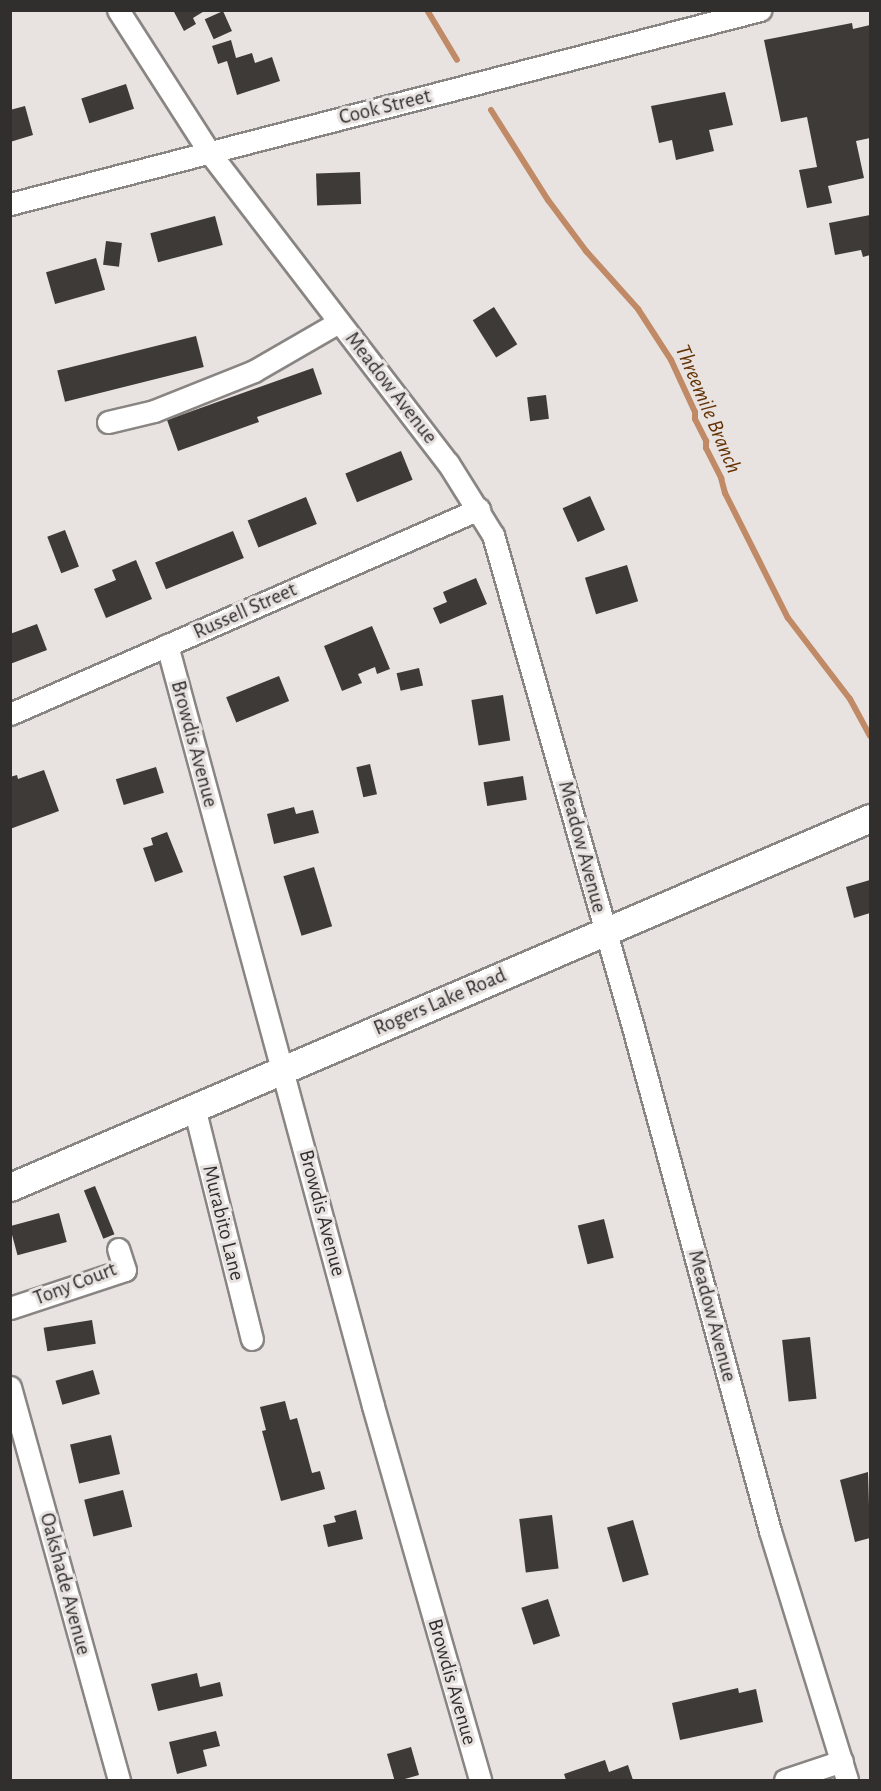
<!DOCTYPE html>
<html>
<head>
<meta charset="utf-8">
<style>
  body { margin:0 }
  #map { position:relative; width:881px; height:1791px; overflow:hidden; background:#e8e3e0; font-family:"Alegreya Sans",sans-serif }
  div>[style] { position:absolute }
  .stream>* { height:6px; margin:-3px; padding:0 3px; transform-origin:3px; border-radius:3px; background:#c08a66 }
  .building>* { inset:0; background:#3e3a38; transform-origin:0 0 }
  .roads { filter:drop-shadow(2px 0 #898582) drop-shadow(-2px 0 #898582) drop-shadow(0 2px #898582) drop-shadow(0 -2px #898582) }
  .minor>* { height:21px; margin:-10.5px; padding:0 10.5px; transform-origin:10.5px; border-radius:10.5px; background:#fff }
  .major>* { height:27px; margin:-13.5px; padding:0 13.5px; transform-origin:13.5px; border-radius:13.5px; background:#fff }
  span { translate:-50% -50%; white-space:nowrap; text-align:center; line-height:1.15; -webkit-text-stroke:6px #e8e3e0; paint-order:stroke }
  .street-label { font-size:21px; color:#312f2e }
  .water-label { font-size:22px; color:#643103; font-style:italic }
  .frame { position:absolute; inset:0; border:12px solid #312f2e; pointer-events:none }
</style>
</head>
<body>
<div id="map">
  <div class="stream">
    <div style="left:427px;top:10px;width:58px;rotate:59deg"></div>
    <div style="left:491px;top:110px;width:107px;rotate:57.7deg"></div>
    <div style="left:548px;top:200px;width:64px;rotate:53.3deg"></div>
    <div style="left:586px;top:251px;width:78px;rotate:48.1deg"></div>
    <div style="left:638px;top:309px;width:61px;rotate:57.1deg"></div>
    <div style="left:671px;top:360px;width:57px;rotate:65.2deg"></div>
    <div style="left:695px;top:412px;width:7px;rotate:90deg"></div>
    <div style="left:695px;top:419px;width:25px;rotate:63deg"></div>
    <div style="left:706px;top:441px;width:7px;rotate:90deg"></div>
    <div style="left:706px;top:448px;width:34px;rotate:63deg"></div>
    <div style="left:721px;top:478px;width:16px;rotate:75deg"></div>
    <div style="left:725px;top:493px;width:140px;rotate:63.3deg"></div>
    <div style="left:788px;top:618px;width:102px;rotate:52.6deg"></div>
    <div style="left:850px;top:699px;width:42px;rotate:61.6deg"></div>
  </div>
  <div class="building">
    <div style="clip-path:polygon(173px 10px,206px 10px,193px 18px,196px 24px,184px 31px)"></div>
    <div style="left:223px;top:11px;width:22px;height:20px;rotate:66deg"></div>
    <div style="clip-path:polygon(852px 23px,853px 29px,870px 25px,870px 138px,856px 141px,864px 178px,828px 186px,832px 203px,807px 208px,799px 170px,817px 167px,807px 117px,781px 122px,764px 40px)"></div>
    <div style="clip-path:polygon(231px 40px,236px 58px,252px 53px,255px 63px,272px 57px,280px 81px,237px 95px,227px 61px,218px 64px,212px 46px)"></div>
    <div style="left:126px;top:84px;width:26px;height:47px;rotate:72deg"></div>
    <div style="clip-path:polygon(725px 92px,733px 125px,709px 130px,714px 151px,676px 160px,672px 140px,659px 143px,651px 106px)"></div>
    <div style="clip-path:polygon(25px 106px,33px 135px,10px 142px,10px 110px)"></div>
    <div style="left:360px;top:172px;width:32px;height:44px;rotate:88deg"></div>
    <div style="clip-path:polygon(870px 215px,870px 255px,863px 257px,861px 250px,835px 255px,829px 223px)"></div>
    <div style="left:215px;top:216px;width:30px;height:67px;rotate:75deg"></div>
    <div style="left:106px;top:241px;width:16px;height:24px;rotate:7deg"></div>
    <div style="left:96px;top:258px;width:33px;height:52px;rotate:74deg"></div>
    <div style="left:494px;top:307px;width:44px;height:25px;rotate:58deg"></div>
    <div style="left:196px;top:336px;width:32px;height:143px;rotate:76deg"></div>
    <div style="clip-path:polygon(313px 368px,322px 394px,257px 417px,259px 422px,178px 451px,167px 420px)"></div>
    <div style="left:546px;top:395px;width:24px;height:19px;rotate:83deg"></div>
    <div style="left:401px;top:451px;width:31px;height:60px;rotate:68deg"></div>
    <div style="left:590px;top:496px;width:37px;height:30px;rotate:66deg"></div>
    <div style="left:306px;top:497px;width:29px;height:63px;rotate:68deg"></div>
    <div style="left:65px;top:530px;width:39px;height:19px;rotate:69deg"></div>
    <div style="left:233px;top:531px;width:29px;height:84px;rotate:68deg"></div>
    <div style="clip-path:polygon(136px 560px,152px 599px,106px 618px,94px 589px,116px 580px,112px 570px)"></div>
    <div style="left:627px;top:565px;width:38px;height:44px;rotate:73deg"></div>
    <div style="clip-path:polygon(476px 578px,487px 604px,440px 624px,433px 608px,447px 602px,443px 592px)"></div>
    <div style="clip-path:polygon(37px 624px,47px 650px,10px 664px,10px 634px)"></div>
    <div style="clip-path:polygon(372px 626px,390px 669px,377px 674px,375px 667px,358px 674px,362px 683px,342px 691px,324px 646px)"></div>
    <div style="left:419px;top:668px;width:18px;height:23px;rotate:77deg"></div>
    <div style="left:279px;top:676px;width:27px;height:57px;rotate:68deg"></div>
    <div style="left:503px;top:695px;width:46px;height:32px;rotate:81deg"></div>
    <div style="left:370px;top:764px;width:31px;height:14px;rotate:77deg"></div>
    <div style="left:156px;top:767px;width:27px;height:42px;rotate:73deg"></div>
    <div style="clip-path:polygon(44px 770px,59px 811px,10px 829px,10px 777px,17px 775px,18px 779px)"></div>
    <div style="left:523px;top:776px;width:24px;height:40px;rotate:81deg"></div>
    <div style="clip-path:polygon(294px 807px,296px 814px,313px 810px,319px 833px,274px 844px,267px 814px)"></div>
    <div style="clip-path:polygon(167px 832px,183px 872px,155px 882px,143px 848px,153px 845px,151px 838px)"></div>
    <div style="left:314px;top:867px;width:62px;height:32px;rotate:73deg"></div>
    <div style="clip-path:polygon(870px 880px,870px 913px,854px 918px,846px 887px)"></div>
    <div style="left:95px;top:1186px;width:52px;height:12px;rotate:68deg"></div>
    <div style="left:59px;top:1213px;width:30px;height:51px;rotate:75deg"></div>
    <div style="left:604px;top:1219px;width:40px;height:27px;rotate:76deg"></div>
    <div style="left:92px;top:1320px;width:24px;height:49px;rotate:81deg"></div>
    <div style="left:810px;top:1337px;width:62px;height:28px;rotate:84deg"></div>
    <div style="left:93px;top:1370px;width:25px;height:39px;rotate:74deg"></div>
    <div style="clip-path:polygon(285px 1401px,290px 1420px,297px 1418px,312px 1473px,320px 1471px,325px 1489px,281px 1501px,262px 1431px,266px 1430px,260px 1407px)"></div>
    <div style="left:111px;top:1435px;width:40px;height:42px;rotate:77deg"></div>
    <div style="clip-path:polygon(868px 1472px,870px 1538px,855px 1542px,840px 1480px)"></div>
    <div style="left:123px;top:1490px;width:38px;height:40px;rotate:76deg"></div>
    <div style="clip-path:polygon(356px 1510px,363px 1539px,328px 1547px,323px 1525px,336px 1522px,334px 1516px)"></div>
    <div style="left:552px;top:1515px;width:54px;height:33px;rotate:83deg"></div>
    <div style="left:633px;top:1520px;width:57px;height:27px;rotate:74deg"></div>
    <div style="left:548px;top:1599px;width:39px;height:28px;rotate:72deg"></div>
    <div style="clip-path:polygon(197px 1673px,200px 1687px,220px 1682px,223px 1696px,158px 1711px,151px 1684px)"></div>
    <div style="clip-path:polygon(738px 1688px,739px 1693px,756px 1689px,763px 1722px,680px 1740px,672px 1703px)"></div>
    <div style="clip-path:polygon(216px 1731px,220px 1746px,203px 1750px,207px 1766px,177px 1774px,169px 1742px)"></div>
    <div style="left:411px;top:1747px;width:29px;height:25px;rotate:74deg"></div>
    <div style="clip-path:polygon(605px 1760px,609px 1772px,628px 1765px,633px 1780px,566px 1780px,564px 1774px)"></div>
  </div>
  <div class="roads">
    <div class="minor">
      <div style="left:118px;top:10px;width:169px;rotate:57.3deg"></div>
      <div style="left:209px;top:152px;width:392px;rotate:52.5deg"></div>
      <div style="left:448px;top:463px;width:85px;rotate:58deg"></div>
      <div style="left:493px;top:535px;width:512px;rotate:74.12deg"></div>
      <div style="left:633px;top:1027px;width:522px;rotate:74.79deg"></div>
      <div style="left:770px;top:1531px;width:261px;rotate:72.8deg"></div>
      <div style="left:10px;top:204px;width:775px;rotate:-14.5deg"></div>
      <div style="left:108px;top:422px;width:47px;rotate:-13.4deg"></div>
      <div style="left:154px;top:411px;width:108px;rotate:-21.8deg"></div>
      <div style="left:254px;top:371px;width:98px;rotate:-30deg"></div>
      <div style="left:167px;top:645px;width:788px;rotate:74.85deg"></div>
      <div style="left:373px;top:1406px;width:389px;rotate:74deg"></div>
      <div style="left:10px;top:714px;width:512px;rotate:-23.61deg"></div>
      <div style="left:194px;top:1107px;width:239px;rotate:76deg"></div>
      <div style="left:10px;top:1308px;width:121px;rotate:-18.3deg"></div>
      <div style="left:125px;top:1270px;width:22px;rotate:-108deg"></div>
      <div style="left:10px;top:1387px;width:408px;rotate:74.5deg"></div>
      <div style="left:785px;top:1780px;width:60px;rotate:-18.4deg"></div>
    </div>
    <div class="major">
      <div style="left:10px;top:1187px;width:936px;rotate:-23.22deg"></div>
    </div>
  </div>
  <div class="street-label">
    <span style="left:385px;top:107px;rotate:-14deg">Cook Street</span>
    <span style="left:391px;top:388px;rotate:52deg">Meadow Avenue</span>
    <span style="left:245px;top:611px;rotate:-24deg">Russell Street</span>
    <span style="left:194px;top:744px;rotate:75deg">Browdis Avenue</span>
    <span style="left:582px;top:847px;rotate:75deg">Meadow Avenue</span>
    <span style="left:440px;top:1002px;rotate:-23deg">Rogers Lake Road</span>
    <span style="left:322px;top:1213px;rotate:75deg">Browdis Avenue</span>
    <span style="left:223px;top:1223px;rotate:76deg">Murabito Lane</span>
    <span style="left:75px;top:1284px;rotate:-21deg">Tony Court</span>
    <span style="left:712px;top:1316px;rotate:75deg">Meadow Avenue</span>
    <span style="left:65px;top:1584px;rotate:75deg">Oakshade Avenue</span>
    <span style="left:452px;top:1682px;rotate:74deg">Browdis Avenue</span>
  </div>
  <div class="water-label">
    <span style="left:708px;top:409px;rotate:67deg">Threemile Branch</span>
  </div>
  <div class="frame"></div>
</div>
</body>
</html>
